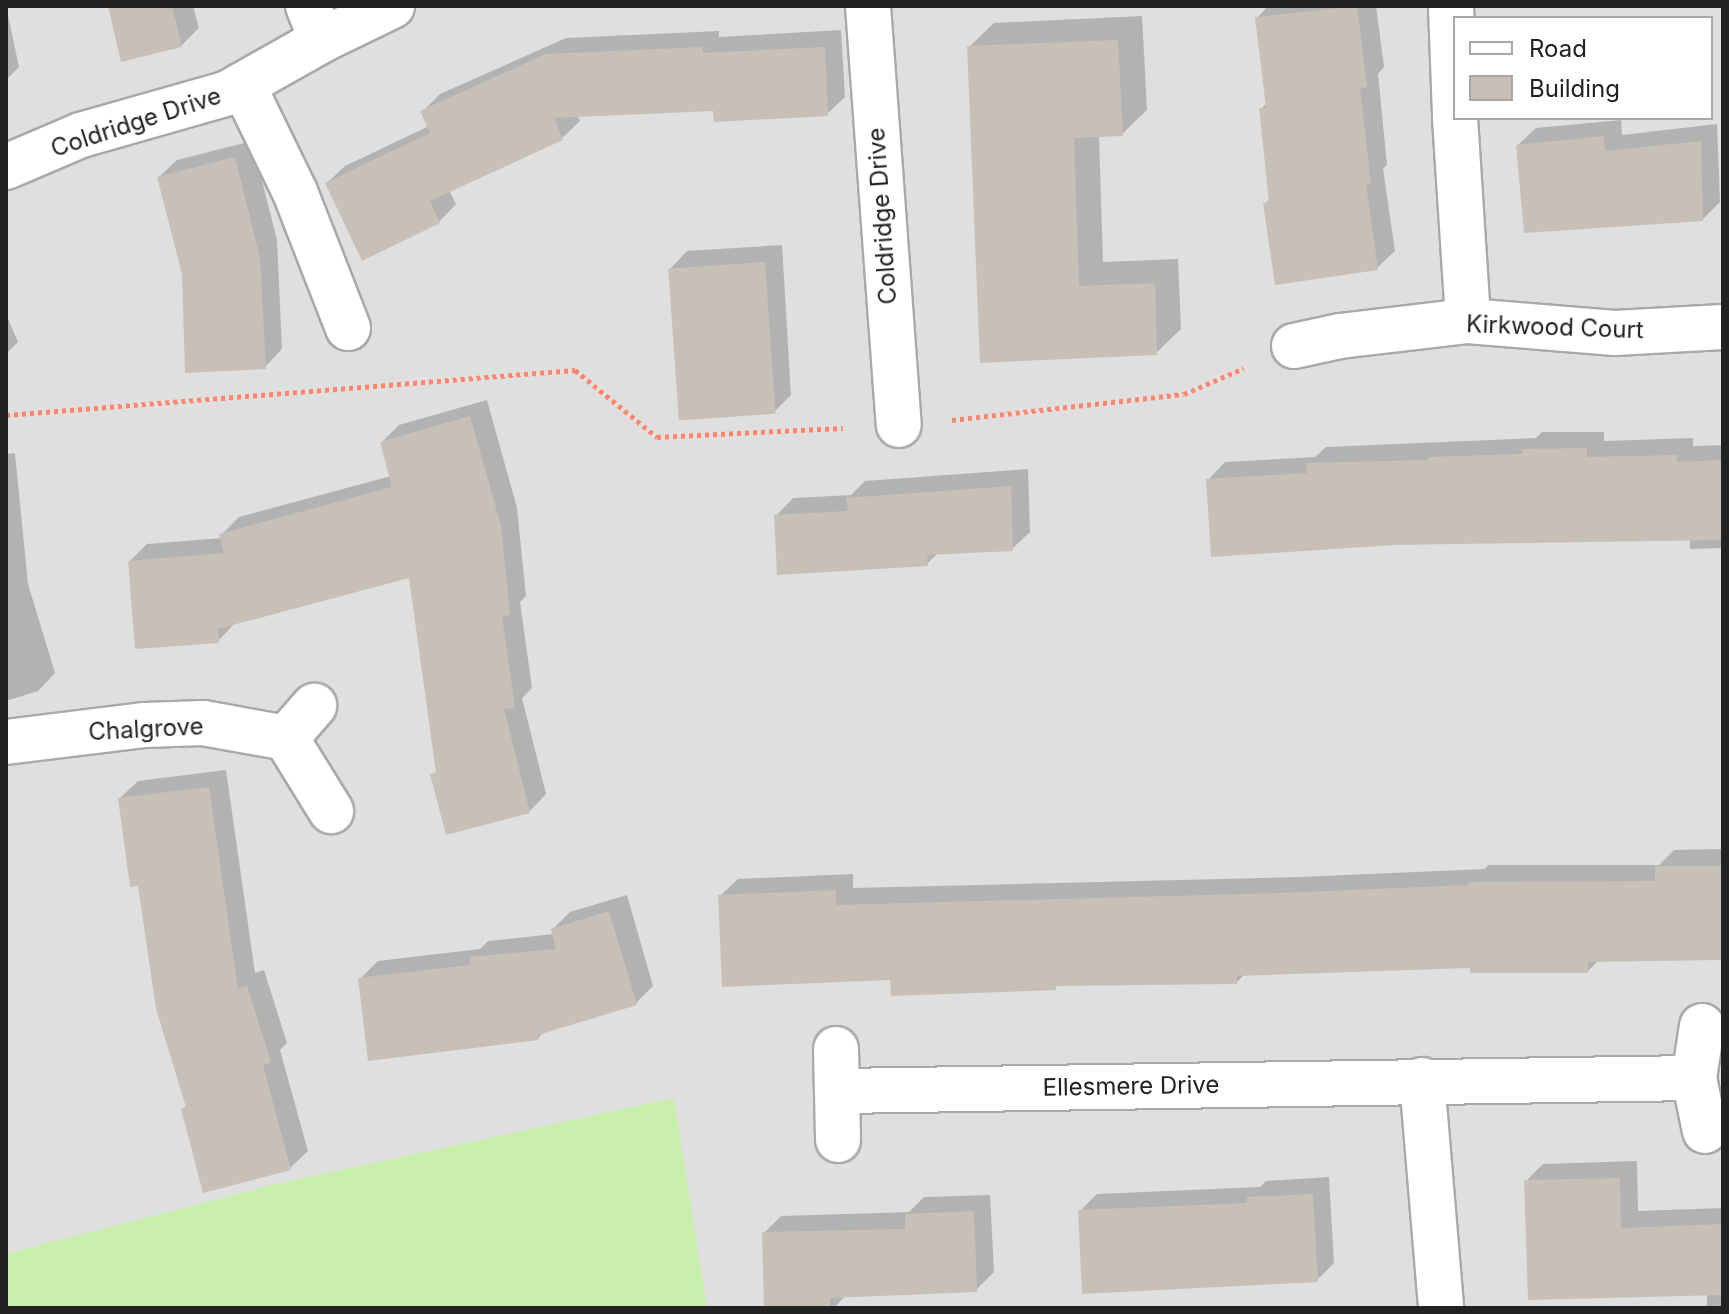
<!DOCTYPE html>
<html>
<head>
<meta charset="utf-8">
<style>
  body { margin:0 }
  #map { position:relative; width:1729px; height:1314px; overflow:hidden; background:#f3f0e8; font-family:Inter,sans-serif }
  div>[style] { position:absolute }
  .residential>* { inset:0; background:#e0dfdf }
  .grass>* { inset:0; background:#c8efac }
  .shadow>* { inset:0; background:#0003 }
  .building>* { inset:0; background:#c8c0b7; transform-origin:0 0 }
  .path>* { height:5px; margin-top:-2.5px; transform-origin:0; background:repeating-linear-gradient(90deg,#ff866d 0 4px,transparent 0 8px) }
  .roads { filter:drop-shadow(2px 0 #a9a9a9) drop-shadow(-2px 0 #a9a9a9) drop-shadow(0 2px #a9a9a9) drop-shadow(0 -2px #a9a9a9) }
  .minor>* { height:44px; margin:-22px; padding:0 22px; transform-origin:22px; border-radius:22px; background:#fff }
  span { translate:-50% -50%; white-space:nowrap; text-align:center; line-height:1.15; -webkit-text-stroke:6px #fff; paint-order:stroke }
  .street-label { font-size:24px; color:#222 }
  .frame { position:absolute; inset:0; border:8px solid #222; pointer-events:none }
  .legend { position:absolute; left:1453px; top:16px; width:260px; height:104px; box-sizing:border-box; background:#fff; border:2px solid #a7a7a7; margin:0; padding:10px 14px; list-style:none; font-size:24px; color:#222 }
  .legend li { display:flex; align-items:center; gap:16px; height:40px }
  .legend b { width:40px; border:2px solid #a7a7a7 }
</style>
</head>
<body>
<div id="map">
  <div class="residential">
    <div style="clip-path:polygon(evenodd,6px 6px,1723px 6px,1723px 1308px,6px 1308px,6px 6px,1455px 18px,1711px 18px,1711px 118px,1455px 118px,1455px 18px)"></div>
  </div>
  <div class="grass">
    <div style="clip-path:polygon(674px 1098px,707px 1308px,6px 1308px,6px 1254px,272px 1185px)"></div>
  </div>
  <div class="shadow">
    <div style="clip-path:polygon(6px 6px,19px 67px,6px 80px)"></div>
    <div style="clip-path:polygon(110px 6px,193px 6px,199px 28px,181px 46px)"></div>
    <div style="clip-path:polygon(1268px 6px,1376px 6px,1384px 67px,1378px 74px,1387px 165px,1383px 169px,1395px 251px,1377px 268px,1265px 204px,1271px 198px,1261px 109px,1267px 103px,1257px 18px)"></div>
    <div style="clip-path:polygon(1142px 16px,1147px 110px,1122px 134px,1099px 135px,1103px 262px,1178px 259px,1181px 329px,1156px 353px,982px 360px,969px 47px,994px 23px)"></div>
    <div style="clip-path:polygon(841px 30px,845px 97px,827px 114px,715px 109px,577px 115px,580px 121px,562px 138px,449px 190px,456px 204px,439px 222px,327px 183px,345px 166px,429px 126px,422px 112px,440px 94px,566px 38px,719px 31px,719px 37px)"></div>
    <div style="clip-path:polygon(1621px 120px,1622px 135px,1717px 124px,1720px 202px,1703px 219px,1518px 145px,1536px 128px)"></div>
    <div style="clip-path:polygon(252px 141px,277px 240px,282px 349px,265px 367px,184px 274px,159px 177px,177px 160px)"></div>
    <div style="clip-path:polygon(782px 245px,791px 395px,774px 412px,670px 269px,687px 251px)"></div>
    <div style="clip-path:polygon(6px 314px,18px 342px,6px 354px)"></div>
    <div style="clip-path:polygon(487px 400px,517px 508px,526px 596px,520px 602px,532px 688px,522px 698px,546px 794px,529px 812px,433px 775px,438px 770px,411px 575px,235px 623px,218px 641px,130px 561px,147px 544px,222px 538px,222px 534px,239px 517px,391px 476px,382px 442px,399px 425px)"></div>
    <div style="clip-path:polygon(1542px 432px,1604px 432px,1604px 441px,1693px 438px,1693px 446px,1723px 445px,1723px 548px,1690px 549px,1690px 539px,1208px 480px,1225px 462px,1315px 457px,1326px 447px,1536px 438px)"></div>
    <div style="clip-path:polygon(15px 453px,28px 584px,55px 673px,38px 691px,6px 701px,6px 454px)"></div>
    <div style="clip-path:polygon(1028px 469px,1030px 532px,1012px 549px,938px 553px,927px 564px,776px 516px,793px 498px,851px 495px,865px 481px)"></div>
    <div style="clip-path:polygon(226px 770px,255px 973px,264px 970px,287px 1043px,280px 1050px,308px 1151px,290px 1168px,183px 1109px,187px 1105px,120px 798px,138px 781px)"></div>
    <div style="clip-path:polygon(1723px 849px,1723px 958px,1599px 960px,1588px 971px,1472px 966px,1245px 974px,1237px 982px,1059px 984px,1055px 988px,892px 978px,720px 896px,738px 879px,853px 874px,853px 888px,1299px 877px,1485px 869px,1488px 865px,1659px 865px,1674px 850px)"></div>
    <div style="clip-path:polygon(627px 895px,653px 986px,636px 1003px,546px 1030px,538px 1038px,360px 979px,378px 961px,480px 949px,488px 941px,554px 934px,553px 929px,570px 912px)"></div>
    <div style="clip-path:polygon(1637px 1161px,1638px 1211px,1723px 1208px,1723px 1308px,1707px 1308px,1707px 1293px,1526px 1181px,1543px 1164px)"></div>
    <div style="clip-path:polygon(1329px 1177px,1334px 1263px,1317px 1280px,1080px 1211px,1097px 1194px,1260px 1187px,1266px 1181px)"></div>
    <div style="clip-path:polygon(990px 1195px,994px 1272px,976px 1290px,846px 1295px,834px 1308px,766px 1308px,764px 1233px,781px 1216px,909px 1212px,924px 1197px)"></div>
  </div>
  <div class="building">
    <div style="clip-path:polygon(108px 6px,172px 6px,182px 47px,121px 62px)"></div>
    <div style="clip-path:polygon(1357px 6px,1367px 87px,1360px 88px,1371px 184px,1366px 184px,1378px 270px,1275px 285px,1263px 203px,1269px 202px,1259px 108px,1266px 108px,1255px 17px)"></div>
    <div style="clip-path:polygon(1118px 40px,1123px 136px,1074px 138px,1079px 286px,1155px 283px,1157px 355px,980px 363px,967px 46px)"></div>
    <div style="clip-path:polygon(702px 47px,703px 53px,825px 47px,828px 116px,714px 122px,713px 111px,554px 118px,563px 140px,430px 201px,440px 223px,362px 261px,325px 183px,430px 133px,420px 111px,546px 54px)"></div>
    <div style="clip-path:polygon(1604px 136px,1605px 151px,1701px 141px,1703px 221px,1524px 233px,1516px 145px)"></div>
    <div style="clip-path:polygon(235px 157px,260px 258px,266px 369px,185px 373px,182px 274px,157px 177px)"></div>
    <div style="left:765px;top:262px;width:152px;height:97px;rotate:86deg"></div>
    <div style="clip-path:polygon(470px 416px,501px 526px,510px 615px,502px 616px,515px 708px,504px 709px,530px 813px,446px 835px,430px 774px,436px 773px,409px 578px,218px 629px,219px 643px,135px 649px,128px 561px,224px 553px,219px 534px,392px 487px,380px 442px)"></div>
    <div style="clip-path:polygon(1587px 448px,1587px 457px,1677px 455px,1677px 462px,1723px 460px,1723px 540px,1394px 545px,1211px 557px,1206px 479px,1307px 473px,1306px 463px,1428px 460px,1428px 457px,1522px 454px,1522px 449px)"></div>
    <div style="clip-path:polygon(1011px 486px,1013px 551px,927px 555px,928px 566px,777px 575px,774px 515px,848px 511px,846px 498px)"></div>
    <div style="clip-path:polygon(209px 787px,238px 989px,247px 986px,271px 1062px,263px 1065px,291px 1170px,203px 1193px,181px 1109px,186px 1107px,156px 1009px,138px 886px,130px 887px,118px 798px)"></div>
    <div style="clip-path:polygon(1655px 866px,1723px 866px,1723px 960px,1588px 962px,1588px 973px,1470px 973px,1470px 968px,1237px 976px,1237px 984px,1056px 986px,1056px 990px,891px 996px,890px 980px,722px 987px,718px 895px,836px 890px,836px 905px,1280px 893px,1469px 885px,1468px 882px,1655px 881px)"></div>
    <div style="clip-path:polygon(609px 911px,637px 1005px,538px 1035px,539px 1040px,368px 1061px,358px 978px,470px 965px,469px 957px,556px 949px,551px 929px)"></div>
    <div style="clip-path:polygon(1620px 1178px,1621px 1228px,1723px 1224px,1723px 1295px,1528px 1300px,1524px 1180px)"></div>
    <div style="clip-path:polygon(1313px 1194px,1318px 1282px,1082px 1294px,1078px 1210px,1247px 1203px,1247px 1197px)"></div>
    <div style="clip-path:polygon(974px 1211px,977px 1292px,830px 1298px,830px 1308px,764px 1308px,762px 1232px,905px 1229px,905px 1214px)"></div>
  </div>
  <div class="path">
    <div style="left:6px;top:415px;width:571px;rotate:-4.52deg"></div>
    <div style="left:575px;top:370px;width:106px;rotate:39.3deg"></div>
    <div style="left:657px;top:437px;width:186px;rotate:-2.8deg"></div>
    <div style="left:952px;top:420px;width:233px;rotate:-6.4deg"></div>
    <div style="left:1184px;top:394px;width:65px;rotate:-23.4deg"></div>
  </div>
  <div class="roads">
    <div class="minor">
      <div style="left:308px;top:6px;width:37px;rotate:68deg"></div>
      <div style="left:868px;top:6px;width:420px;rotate:85.8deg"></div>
      <div style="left:1451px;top:6px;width:107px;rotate:87.9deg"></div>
      <div style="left:243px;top:85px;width:119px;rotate:64.1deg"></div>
      <div style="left:295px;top:192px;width:146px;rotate:68.7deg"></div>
      <div style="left:1455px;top:118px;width:203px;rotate:86.3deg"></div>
      <div style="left:6px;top:167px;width:82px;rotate:-23.1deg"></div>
      <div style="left:81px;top:135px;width:153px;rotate:-15.9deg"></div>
      <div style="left:228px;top:93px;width:108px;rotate:-29.4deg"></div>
      <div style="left:322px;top:40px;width:78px;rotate:-25.9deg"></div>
      <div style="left:1294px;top:346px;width:47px;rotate:-12.3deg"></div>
      <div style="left:1340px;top:336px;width:129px;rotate:-6.7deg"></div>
      <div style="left:1468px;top:321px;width:147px;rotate:4.7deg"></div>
      <div style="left:1615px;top:333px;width:108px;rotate:-3.2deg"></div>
      <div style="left:286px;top:738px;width:43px;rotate:-48.8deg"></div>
      <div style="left:6px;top:742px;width:140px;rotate:-7deg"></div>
      <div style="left:145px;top:725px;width:58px;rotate:-2deg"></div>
      <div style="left:203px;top:723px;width:84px;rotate:10.2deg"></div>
      <div style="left:286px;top:738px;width:86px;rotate:58.3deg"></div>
      <div style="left:1702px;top:1026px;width:53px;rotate:98.7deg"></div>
      <div style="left:1694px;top:1078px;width:54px;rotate:78.3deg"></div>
      <div style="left:836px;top:1049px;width:91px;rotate:88.7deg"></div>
      <div style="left:1422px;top:1080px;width:229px;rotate:85.2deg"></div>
      <div style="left:839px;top:1091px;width:855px;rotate:-0.87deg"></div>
    </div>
  </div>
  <div class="street-label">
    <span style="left:136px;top:122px;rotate:-18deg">Coldridge Drive</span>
    <span style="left:882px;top:216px;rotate:-94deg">Coldridge Drive</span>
    <span style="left:1555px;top:327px;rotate:2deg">Kirkwood Court</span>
    <span style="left:146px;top:729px;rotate:-3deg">Chalgrove</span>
    <span style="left:1131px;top:1086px;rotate:-1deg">Ellesmere Drive</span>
  </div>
  <div class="frame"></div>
  <ul class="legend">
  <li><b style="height:10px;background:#fff"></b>Road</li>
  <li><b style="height:22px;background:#c8c0b7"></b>Building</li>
  </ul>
</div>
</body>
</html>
